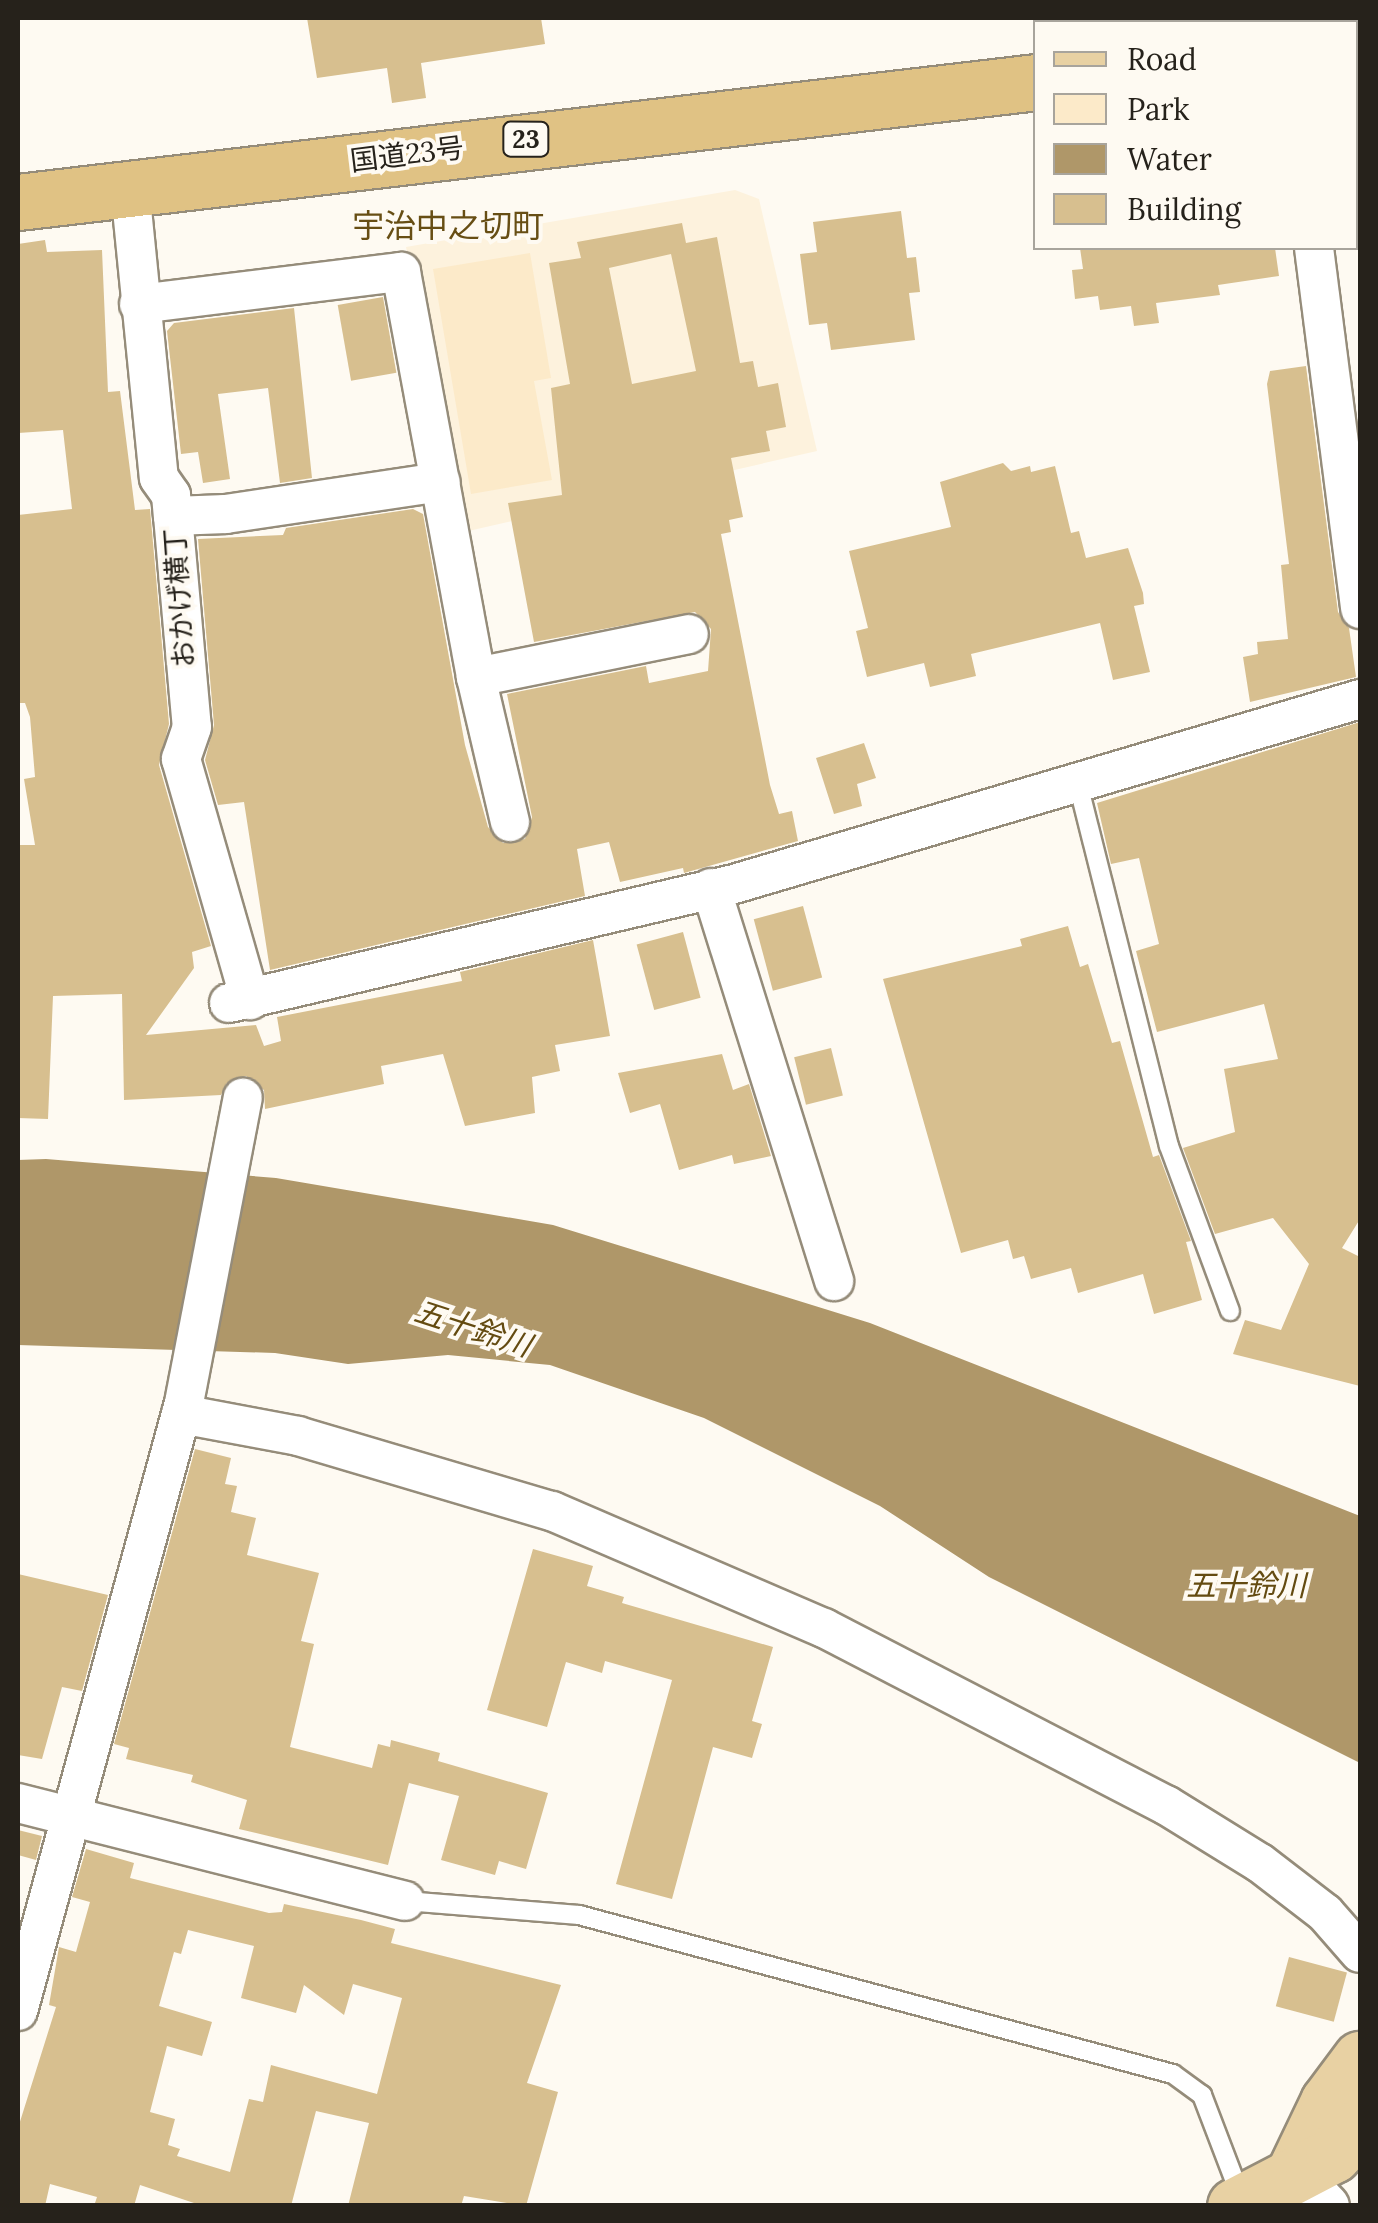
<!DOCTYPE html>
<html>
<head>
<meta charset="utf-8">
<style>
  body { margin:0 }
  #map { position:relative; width:1378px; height:2223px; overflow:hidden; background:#fefaf2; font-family:Lora,"Noto Sans JP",serif }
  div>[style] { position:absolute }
  .built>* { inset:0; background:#fdf2dd }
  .green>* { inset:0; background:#fceac9 }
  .water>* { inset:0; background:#af9769 }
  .building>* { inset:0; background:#d7bf8f; transform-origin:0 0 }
  .roads { filter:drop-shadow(2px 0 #958c7a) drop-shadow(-2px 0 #958c7a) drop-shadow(0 2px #958c7a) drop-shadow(0 -2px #958c7a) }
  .service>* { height:18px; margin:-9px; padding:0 9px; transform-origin:9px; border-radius:9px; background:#fff }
  .minor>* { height:38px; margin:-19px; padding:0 19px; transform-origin:19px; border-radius:19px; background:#fff }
  .tertiary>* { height:45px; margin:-22.5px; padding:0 22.5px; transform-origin:22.5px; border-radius:22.5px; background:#fff }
  .primary>* { height:55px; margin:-27.5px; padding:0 27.5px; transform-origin:27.5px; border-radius:27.5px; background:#e8d1a3 }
  .trunk>* { height:55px; margin:-27.5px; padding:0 27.5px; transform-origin:27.5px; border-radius:27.5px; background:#e0c284 }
  span { translate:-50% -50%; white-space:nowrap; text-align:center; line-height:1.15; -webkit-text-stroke:8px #fefaf2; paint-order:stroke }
  .shield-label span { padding:2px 8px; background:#fefaf2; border:2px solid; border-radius:8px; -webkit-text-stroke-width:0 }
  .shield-label { font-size:25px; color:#26221b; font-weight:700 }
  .street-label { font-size:28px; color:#26221b }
  .water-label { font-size:30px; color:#644b11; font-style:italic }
  .quarter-label { font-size:32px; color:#674e14 }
  .frame { position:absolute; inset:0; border:20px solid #26221b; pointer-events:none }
  .legend { position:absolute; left:1033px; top:20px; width:325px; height:230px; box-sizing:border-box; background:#fefaf2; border:2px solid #a8a49c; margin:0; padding:12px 18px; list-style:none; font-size:30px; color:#26221b }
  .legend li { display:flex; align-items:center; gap:20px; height:50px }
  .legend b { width:50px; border:2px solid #a8a49c }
</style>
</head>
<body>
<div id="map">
  <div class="built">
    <div style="clip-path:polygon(735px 190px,759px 199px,817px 451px,464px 532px,406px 247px)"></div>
  </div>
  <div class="green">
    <div style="clip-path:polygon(530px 253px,551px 378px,534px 381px,552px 480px,471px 494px,433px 269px)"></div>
  </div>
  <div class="water">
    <div style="clip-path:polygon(46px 1159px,276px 1178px,553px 1225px,870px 1323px,1360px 1516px,1360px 1763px,989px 1577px,880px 1506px,704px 1418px,550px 1365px,448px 1355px,348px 1364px,275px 1353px,18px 1345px,18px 1160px)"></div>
  </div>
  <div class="building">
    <div style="clip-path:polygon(307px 18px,541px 18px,545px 44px,421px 63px,426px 98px,392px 103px,387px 68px,317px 78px)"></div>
    <div style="clip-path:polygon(901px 211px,907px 258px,916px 257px,920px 292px,909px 293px,915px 340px,831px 350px,827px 323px,809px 325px,800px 254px,817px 252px,813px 222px)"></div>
    <div style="clip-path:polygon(evenodd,682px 223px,686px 243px,717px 237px,740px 363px,753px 361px,758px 387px,778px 383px,786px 427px,766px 431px,770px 451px,731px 458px,743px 517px,729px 520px,731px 532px,721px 534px,770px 785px,779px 814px,792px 811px,798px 841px,684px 873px,683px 868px,620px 882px,609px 842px,577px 849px,585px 896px,270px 970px,244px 802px,218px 805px,205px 760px,214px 725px,198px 539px,283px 535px,286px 528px,413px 509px,423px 514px,465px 745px,488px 827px,503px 843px,525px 839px,532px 817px,507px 694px,646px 666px,649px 683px,708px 671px,711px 629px,695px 612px,534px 642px,508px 503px,562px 495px,551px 388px,570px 384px,549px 263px,581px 258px,577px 242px,682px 223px,671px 254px,696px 371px,632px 384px,609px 268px,671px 254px)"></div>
    <div style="clip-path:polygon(45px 240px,47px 252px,102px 250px,108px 392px,120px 391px,135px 510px,150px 509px,169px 724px,159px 765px,211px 946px,192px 952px,194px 968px,146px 1035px,256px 1025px,264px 1046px,281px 1041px,277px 1017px,462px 981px,460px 972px,593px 940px,610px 1036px,555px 1045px,560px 1071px,532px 1077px,535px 1113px,465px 1126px,443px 1054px,381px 1066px,384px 1084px,265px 1109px,264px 1090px,246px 1076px,227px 1083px,221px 1095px,124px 1100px,122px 994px,53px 996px,48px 1119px,18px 1118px,18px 845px,35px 845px,24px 779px,35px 777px,30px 717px,25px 703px,18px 703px,18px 515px,72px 509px,63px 430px,18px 433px,18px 244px)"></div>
    <div style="clip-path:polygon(1080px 248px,1275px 248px,1279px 276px,1218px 285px,1220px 295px,1156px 303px,1159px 323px,1134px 326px,1131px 306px,1100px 310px,1098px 296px,1075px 299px,1072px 270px,1083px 269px)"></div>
    <div style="left:383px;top:297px;width:77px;height:46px;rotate:80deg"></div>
    <div style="clip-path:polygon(294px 308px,312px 478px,280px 483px,268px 388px,218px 394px,230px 479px,203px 483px,198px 452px,181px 454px,167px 331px,174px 323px)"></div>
    <div style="clip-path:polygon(1306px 366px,1338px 612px,1349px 628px,1356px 677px,1250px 702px,1243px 657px,1258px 654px,1257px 642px,1288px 639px,1281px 565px,1289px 564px,1267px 384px,1270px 371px)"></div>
    <div style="clip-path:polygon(1003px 463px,1011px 471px,1030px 466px,1031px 472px,1055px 466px,1071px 533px,1079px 531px,1086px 558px,1128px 548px,1143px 593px,1144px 604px,1134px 606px,1150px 672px,1113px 680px,1100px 623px,971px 654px,976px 676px,930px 687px,924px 663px,867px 677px,856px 631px,868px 628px,849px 551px,951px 527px,940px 482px)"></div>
    <div style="clip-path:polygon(1360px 722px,1360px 1219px,1342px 1248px,1360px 1257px,1360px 1386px,1233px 1354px,1245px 1320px,1281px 1330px,1309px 1264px,1273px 1218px,1215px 1234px,1183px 1148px,1235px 1132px,1224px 1069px,1278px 1059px,1264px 1004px,1157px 1032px,1136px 951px,1159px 944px,1139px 858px,1111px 864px,1097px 803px)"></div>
    <div style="clip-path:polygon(864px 743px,876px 778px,857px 784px,862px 806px,834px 814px,816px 758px)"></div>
    <div style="left:803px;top:906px;width:74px;height:51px;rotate:75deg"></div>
    <div style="clip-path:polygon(1068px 926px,1080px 967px,1088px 964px,1112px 1043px,1120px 1041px,1153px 1157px,1159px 1155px,1191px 1241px,1186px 1242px,1202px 1300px,1154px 1314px,1143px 1274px,1078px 1293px,1071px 1268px,1031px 1279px,1024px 1256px,1013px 1259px,1008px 1240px,961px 1253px,883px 979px,1022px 946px,1020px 939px)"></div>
    <div style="left:683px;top:932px;width:68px;height:48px;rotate:75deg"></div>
    <div style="left:831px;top:1048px;width:49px;height:38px;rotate:76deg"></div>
    <div style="clip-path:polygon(722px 1054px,733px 1090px,749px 1084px,771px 1156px,734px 1164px,732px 1155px,679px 1170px,660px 1104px,630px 1113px,618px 1073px)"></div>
    <div style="clip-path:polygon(195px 1449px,231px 1458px,225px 1484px,237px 1486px,231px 1512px,256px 1518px,247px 1555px,319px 1573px,301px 1641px,314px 1644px,290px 1747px,372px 1768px,378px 1744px,390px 1747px,391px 1740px,440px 1753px,438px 1761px,548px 1793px,526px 1869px,499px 1861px,495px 1875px,441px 1860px,459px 1796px,409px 1783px,388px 1865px,239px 1829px,247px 1800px,191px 1782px,193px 1775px,126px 1759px,129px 1748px,114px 1744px)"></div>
    <div style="clip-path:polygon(533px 1549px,593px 1566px,587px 1586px,624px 1597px,622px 1603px,773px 1647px,752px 1721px,762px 1724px,752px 1758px,713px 1747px,672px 1899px,616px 1884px,672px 1680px,605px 1661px,602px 1673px,566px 1662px,547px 1727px,487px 1710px)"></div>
    <div style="clip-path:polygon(18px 1574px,108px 1595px,82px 1691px,62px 1687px,42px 1759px,18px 1755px)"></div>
    <div style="clip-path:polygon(18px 1830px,42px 1836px,36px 1860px,18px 1855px)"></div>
    <div style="clip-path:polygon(evenodd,86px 1849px,134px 1863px,130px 1878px,269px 1913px,282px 1912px,284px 1904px,361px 1920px,395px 1929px,391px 1943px,561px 1985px,527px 2083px,558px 2092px,526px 2206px,464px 2196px,461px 2206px,348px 2206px,369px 2123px,316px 2111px,291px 2206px,203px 2206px,140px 2185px,134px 2206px,94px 2206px,97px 2197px,50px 2184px,45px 2206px,18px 2206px,18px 2128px,56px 2007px,49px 2005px,59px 1947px,76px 1952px,90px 1902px,72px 1897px,86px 1849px,188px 1930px,254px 1946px,241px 1998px,296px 2013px,304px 1985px,344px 2015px,353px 1984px,402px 1998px,377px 2094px,271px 2065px,263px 2102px,249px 2099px,230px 2172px,177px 2156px,180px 2149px,168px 2145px,175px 2119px,150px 2112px,167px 2046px,202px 2056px,212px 2022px,159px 2006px,174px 1952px,181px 1954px,188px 1930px)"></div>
    <div style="left:1289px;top:1957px;width:60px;height:51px;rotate:15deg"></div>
  </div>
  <div class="roads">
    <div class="service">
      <div style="left:1078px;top:784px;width:373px;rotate:75.9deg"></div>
      <div style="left:1169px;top:1146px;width:176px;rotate:69.7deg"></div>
      <div style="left:405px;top:1901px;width:175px;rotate:4.6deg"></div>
      <div style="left:579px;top:1915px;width:615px;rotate:14.99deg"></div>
      <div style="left:1173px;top:2074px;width:36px;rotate:36deg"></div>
      <div style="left:1202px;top:2095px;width:109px;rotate:69.1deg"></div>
    </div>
    <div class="minor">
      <div style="left:130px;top:189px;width:290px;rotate:84.3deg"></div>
      <div style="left:159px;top:478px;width:21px;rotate:55deg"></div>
      <div style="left:171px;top:495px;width:21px;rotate:85deg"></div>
      <div style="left:173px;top:516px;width:212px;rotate:84.9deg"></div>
      <div style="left:192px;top:727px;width:34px;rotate:109deg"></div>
      <div style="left:181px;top:759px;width:251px;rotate:74deg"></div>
      <div style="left:1314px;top:248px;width:364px;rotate:82.7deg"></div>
      <div style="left:139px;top:304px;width:264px;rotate:-7deg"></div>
      <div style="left:401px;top:272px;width:412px;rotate:79.5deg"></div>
      <div style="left:476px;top:677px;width:149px;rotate:76.8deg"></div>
      <div style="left:173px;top:516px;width:53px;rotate:-2.2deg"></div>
      <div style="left:226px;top:514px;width:217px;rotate:-8.5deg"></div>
      <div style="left:476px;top:677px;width:217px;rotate:-11.4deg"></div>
      <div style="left:711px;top:888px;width:412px;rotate:72.6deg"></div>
      <div style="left:229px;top:1003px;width:519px;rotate:-13.26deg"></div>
      <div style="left:734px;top:884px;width:653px;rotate:-16.46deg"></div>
      <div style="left:181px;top:1414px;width:119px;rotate:10.6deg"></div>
      <div style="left:298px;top:1436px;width:265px;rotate:16.5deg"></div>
      <div style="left:552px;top:1511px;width:296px;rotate:23.3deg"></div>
      <div style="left:824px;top:1628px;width:385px;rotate:27.4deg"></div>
      <div style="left:1166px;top:1805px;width:110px;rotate:31.7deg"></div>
      <div style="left:1260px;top:1863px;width:82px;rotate:37.6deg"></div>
      <div style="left:1325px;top:1913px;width:53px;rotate:48.8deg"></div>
      <div style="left:18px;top:1803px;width:399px;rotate:14.2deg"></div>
      <div style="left:18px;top:2011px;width:630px;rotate:-74.73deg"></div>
      <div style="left:184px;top:1403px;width:311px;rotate:-79.1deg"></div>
    </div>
    <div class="tertiary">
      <div style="left:1294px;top:2173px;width:46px;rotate:45.9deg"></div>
    </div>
    <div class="primary">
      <div style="left:1294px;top:2173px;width:79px;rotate:-64.4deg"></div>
      <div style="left:1328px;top:2102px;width:54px;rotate:-53.3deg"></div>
      <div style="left:1235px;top:2206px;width:110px;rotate:-27.5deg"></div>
      <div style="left:1333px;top:2155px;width:40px;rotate:-47deg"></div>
    </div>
    <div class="trunk">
      <div style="left:1356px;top:112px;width:4px;rotate:27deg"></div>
      <div style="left:18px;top:202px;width:1025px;rotate:-6.72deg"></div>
    </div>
  </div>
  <div class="shield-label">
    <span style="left:526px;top:139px">23</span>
  </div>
  <div class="street-label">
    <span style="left:407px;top:154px;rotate:-7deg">国道23号</span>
    <span style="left:179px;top:598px;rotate:-94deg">おかげ横丁</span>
  </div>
  <div class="water-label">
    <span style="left:473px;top:1328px;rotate:18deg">五十鈴川</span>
    <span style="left:1246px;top:1585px">五十鈴川</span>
  </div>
  <div class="quarter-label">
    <span style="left:448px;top:226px">宇治中之切町</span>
  </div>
  <div class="frame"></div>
  <ul class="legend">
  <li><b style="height:12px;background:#e8d1a3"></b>Road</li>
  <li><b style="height:28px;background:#fceac9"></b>Park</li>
  <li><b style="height:28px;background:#af9769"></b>Water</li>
  <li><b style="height:28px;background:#d7bf8f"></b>Building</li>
  </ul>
</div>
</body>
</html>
